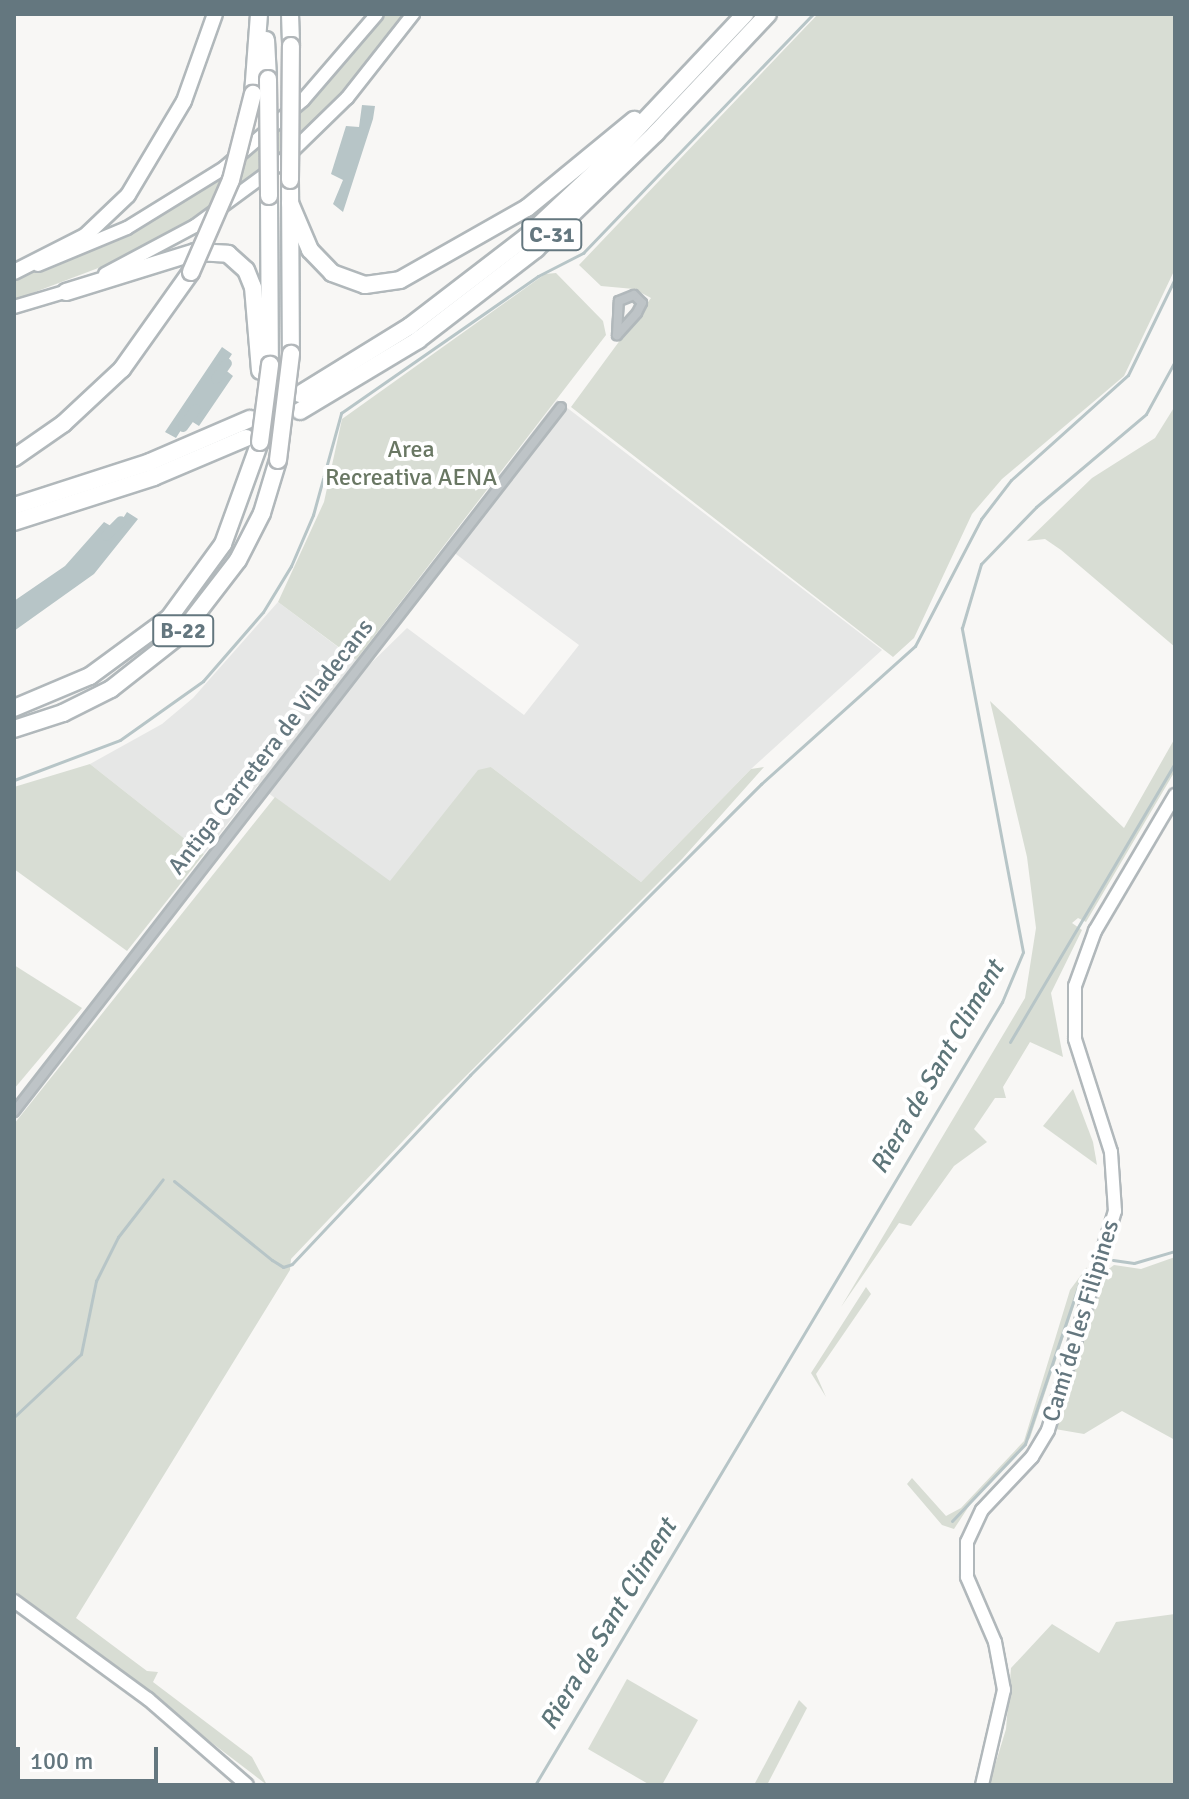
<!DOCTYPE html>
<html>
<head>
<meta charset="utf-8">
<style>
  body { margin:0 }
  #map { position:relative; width:1189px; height:1799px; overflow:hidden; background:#f8f7f5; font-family:Signika,sans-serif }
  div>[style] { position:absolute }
  .built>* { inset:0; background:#e6e7e6 }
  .green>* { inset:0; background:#d8ddd4 }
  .water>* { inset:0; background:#b7c5c7 }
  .stream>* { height:3px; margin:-1.5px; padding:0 1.5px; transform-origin:1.5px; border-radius:1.5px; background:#b7c5c7 }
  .canal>* { height:10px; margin:-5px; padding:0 5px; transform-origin:5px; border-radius:5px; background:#b7c5c7 }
  .roads { filter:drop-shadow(2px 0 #b1b8bb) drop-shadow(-2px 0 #b1b8bb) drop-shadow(0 2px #b1b8bb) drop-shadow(0 -2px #b1b8bb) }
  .street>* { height:8px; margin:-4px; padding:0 4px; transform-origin:4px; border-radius:4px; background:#bec4c7 }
  .secondary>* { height:12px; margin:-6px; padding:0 6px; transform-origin:6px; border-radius:6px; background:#fff }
  .primary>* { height:14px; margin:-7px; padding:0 7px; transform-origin:7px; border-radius:7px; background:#fff }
  .highway>* { height:16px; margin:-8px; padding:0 8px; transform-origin:8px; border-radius:8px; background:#fff }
  .bridges { filter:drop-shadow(2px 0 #b2b7ba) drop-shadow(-2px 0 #b2b7ba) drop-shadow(0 2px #b2b7ba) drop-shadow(0 -2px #b2b7ba) }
  .highway-bridge>* { height:16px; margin:-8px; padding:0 8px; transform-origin:8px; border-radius:8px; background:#fff }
  span { translate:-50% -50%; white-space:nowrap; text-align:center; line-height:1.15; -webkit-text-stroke:8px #fff; paint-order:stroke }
  .shield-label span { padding:2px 6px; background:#fff; border:2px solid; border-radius:6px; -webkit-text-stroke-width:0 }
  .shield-label { font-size:22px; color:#64777f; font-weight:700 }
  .park-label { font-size:24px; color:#697763 }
  .street-label { font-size:24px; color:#64777f }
  .water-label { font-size:26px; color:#5e767a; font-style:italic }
  .frame { position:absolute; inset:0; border:16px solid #64777f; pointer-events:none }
  .scale { position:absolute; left:16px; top:1747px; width:142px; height:36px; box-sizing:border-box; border:4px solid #64777f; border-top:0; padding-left:10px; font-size:24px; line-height:28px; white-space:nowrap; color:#64777f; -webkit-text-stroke:6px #fff; paint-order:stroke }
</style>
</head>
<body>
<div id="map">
  <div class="built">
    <div style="clip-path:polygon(557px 400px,882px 650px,751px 769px,641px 882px,491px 767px,393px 890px,258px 785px,204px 854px,90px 764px,162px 724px,193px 698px,278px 602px,366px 668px,407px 628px,524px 715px,579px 645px,445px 546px)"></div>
  </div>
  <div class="green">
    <div style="clip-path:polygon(380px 14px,406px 14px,321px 118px,260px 173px,188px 223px,122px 259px,14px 300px,14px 278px,114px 240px,178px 205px,251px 154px,309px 102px)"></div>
    <div style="clip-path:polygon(818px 14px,1175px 14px,1175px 269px,1124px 376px,1002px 479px,972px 514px,914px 638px,893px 657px,571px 407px,651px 298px,634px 289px,601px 286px,579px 265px)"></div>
    <div style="clip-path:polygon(556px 273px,603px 321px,606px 335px,356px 660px,278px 602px,324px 502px,342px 419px,545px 274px)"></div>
    <div style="clip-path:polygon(1175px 406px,1175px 647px,1061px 550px,1045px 539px,1027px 541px,1092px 478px,1155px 438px)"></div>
    <div style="clip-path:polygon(990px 701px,1124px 828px,1175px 738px,1175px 771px,1086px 922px,1078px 918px,1072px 923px,1082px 930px,1051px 993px,1063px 1057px,1030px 1042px,1003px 1087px,1006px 1098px,995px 1098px,974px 1129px,987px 1142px,954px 1166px,911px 1226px,899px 1223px,841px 1307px,1025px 998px,1036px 928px,1027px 857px)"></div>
    <div style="clip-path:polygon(90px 764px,204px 854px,127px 951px,14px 869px,14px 787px)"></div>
    <div style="clip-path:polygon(491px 767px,641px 882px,751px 769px,764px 767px,682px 859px,441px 1101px,291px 1259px,290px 1270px,76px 1618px,147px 1671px,158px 1672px,153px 1682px,252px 1757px,267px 1785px,14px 1592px,14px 1124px,275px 797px,390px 881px,478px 770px)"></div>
    <div style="clip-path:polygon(14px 965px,82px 1008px,14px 1089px)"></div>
    <div style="clip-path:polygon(1073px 1089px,1093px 1142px,1097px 1165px,1043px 1126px)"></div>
    <div style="clip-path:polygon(1175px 1257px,1175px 1440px,1122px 1411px,1084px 1434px,1055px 1429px,1106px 1271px,1114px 1265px,1141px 1269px)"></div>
    <div style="clip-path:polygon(1087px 1267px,1030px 1438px,971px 1503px,954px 1529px,942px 1525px,907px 1484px,912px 1478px,946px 1516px,961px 1508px,1024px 1441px,1070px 1290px)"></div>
    <div style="clip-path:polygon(866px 1287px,871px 1294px,816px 1374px,826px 1397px,811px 1373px)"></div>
    <div style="clip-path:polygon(1175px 1614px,1175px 1785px,989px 1785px,1006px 1729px,1011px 1668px,1052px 1624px,1099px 1653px,1116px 1622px)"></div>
    <div style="clip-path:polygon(627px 1679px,698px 1720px,662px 1785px,650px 1785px,588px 1749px)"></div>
    <div style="clip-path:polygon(799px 1700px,807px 1708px,767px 1785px,754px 1785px)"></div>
  </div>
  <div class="water">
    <div style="clip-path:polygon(362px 105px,375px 106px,373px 119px,343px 212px,333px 204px,343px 180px,331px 174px,346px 126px,359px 127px)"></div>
    <div style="clip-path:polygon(222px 347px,232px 354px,223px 368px,233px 376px,199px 426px,188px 419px,176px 438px,165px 432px)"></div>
    <div style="clip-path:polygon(127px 512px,138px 519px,94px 574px,14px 631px,14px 601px,65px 566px,104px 522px,116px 529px)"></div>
  </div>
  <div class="stream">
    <div style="left:14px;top:780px;width:113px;rotate:-20.7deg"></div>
    <div style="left:120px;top:740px;width:102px;rotate:-35.4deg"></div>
    <div style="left:203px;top:681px;width:91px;rotate:-49deg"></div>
    <div style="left:263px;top:612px;width:54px;rotate:-58.7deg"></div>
    <div style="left:291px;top:566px;width:56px;rotate:-66.7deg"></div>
    <div style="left:313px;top:515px;width:106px;rotate:-74.6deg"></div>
    <div style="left:341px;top:413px;width:240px;rotate:-34.8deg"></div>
    <div style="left:538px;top:276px;width:51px;rotate:-27.1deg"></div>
    <div style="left:583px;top:253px;width:332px;rotate:-46.1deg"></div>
    <div style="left:1010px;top:1042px;width:324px;rotate:-59.4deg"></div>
    <div style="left:174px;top:1181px;width:126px;rotate:38.9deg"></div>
    <div style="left:272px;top:1260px;width:13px;rotate:32deg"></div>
    <div style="left:283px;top:1267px;width:9px;rotate:-18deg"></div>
    <div style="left:292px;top:1264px;width:260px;rotate:-46.7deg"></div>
    <div style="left:470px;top:1075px;width:412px;rotate:-45deg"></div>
    <div style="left:761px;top:784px;width:207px;rotate:-41.9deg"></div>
    <div style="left:915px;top:646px;width:143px;rotate:-62.5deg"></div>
    <div style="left:981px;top:519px;width:49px;rotate:-52.4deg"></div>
    <div style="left:1011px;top:480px;width:157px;rotate:-41.9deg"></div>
    <div style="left:1128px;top:375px;width:108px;rotate:-64.1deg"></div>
    <div style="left:1113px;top:1260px;width:21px;rotate:8deg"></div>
    <div style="left:1134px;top:1263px;width:43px;rotate:-16.3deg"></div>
    <div style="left:14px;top:1417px;width:92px;rotate:-43.2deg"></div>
    <div style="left:81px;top:1354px;width:75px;rotate:-78.4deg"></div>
    <div style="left:96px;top:1281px;width:49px;rotate:-63.4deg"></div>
    <div style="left:118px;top:1237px;width:73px;rotate:-52.2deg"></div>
    <div style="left:952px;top:1521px;width:106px;rotate:-46.5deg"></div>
    <div style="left:1025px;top:1444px;width:177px;rotate:-71.3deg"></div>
    <div style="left:535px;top:1785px;width:912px;rotate:-59.19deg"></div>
    <div style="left:1002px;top:1002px;width:54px;rotate:-67.2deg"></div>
    <div style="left:1023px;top:952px;width:330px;rotate:-100.7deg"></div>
    <div style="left:962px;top:628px;width:67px;rotate:-73.5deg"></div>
    <div style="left:981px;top:564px;width:79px;rotate:-46deg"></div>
    <div style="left:1036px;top:507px;width:144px;rotate:-40.2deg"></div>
    <div style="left:1146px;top:414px;width:60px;rotate:-61.3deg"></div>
  </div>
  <div class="canal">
    <div style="left:216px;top:379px;width:19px;rotate:-55deg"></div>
    <div style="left:183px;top:427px;width:22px;rotate:-54deg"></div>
    <div style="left:106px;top:536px;width:21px;rotate:-45deg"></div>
  </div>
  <div class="roads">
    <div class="street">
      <div style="left:634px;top:295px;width:11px;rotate:45deg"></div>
      <div style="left:642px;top:303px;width:11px;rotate:117deg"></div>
      <div style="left:637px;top:313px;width:30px;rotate:132deg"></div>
      <div style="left:617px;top:335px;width:34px;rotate:-87deg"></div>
      <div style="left:619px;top:301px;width:16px;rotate:-22deg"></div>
      <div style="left:14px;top:1112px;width:892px;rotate:-52.19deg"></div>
    </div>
    <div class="secondary">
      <div style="left:38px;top:265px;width:96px;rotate:-22.6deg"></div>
      <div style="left:127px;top:228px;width:114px;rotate:-31.7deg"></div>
      <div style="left:224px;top:168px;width:104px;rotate:-40.7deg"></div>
      <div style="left:303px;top:100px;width:113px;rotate:-49.3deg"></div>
      <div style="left:105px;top:274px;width:102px;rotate:-28.1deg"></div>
      <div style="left:195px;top:226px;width:103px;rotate:-36.3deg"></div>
      <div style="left:278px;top:165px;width:96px;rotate:-44.2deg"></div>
      <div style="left:347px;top:98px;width:107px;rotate:-51.8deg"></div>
      <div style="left:14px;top:307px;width:63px;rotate:-16.7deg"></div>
      <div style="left:14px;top:1601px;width:166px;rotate:36.2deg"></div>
      <div style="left:148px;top:1699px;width:131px;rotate:41deg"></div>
      <div style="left:982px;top:1785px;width:98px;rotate:-77deg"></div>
      <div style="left:1004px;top:1690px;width:49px;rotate:-100.6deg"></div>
      <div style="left:995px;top:1642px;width:71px;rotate:-113.3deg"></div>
      <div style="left:967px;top:1577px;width:35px;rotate:-90deg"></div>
      <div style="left:967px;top:1542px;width:35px;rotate:-65deg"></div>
      <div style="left:982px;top:1510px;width:73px;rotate:-46.7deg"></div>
      <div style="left:1032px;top:1457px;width:31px;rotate:-59deg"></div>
      <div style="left:1048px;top:1430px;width:229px;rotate:-73deg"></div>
      <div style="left:1115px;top:1211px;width:59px;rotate:-93.9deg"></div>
      <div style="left:1111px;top:1152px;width:119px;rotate:-107.7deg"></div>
      <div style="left:1075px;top:1039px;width:53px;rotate:-90deg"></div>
      <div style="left:1075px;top:986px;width:59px;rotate:-70deg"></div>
      <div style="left:1095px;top:931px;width:158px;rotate:-59.5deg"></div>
    </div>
    <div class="primary">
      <div style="left:14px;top:272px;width:80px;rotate:-26.9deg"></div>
      <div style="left:85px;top:236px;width:59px;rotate:-43.6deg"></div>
      <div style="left:128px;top:195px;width:109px;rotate:-59.2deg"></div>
      <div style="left:184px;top:101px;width:92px;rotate:-70.4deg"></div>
    </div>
    <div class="highway">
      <div style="left:290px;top:14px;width:32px;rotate:88deg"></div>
      <div style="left:266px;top:40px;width:39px;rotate:87deg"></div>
      <div style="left:253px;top:94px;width:80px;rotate:-85.7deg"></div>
      <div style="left:290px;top:180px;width:174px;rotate:89.7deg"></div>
      <div style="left:269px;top:196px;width:168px;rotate:89.7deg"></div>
      <div style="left:290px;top:203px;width:51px;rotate:66.9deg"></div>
      <div style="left:310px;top:250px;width:32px;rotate:46deg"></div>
      <div style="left:332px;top:273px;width:35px;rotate:20deg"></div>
      <div style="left:365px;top:285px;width:35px;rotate:-8deg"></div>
      <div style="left:400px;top:280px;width:146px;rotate:-29.6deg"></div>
      <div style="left:527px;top:208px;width:139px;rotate:-39.4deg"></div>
      <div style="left:66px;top:292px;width:135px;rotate:-17.2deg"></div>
      <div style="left:195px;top:252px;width:33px;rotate:3deg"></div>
      <div style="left:228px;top:254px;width:24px;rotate:42deg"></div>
      <div style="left:246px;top:270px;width:18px;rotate:68deg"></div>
      <div style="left:253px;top:287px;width:84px;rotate:85.2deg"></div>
      <div style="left:300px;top:394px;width:129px;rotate:-31.7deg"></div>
      <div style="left:410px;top:326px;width:146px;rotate:-37.5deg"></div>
      <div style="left:526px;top:237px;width:104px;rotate:-43.1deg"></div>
      <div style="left:602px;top:166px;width:209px;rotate:-46.7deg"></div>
      <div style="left:300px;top:411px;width:138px;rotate:-31deg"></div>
      <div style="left:418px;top:340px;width:149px;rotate:-37.6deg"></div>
      <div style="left:536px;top:249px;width:167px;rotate:-44deg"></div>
      <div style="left:656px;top:133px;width:163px;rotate:-46.7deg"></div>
      <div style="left:14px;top:458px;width:60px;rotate:-34.8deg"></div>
      <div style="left:63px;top:424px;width:81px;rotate:-43deg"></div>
      <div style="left:122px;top:369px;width:119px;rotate:-54.6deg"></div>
      <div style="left:14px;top:506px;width:143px;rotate:-17.9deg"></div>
      <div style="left:150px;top:462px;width:109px;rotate:-23.3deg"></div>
      <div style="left:14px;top:522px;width:147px;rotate:-17.8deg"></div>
      <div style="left:154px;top:477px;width:100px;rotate:-23deg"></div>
      <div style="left:14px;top:708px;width:82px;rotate:-22.8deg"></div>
      <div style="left:90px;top:676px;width:98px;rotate:-36.3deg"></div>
      <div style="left:169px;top:618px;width:92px;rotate:-53.9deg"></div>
      <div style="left:223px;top:544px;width:109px;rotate:-70.1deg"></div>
      <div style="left:14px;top:729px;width:52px;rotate:-18.1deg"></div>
      <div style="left:63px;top:713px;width:54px;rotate:-26.6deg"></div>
      <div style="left:111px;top:689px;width:89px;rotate:-38.2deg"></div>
      <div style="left:181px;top:634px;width:93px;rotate:-52.4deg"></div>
      <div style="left:238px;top:560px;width:53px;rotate:-62.9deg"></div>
      <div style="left:262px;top:513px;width:55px;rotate:-73.2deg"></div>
    </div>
  </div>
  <div class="bridges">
    <div class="highway-bridge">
      <div style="left:268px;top:79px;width:117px;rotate:89.5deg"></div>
      <div style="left:290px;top:180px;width:134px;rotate:-89.6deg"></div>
      <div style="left:191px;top:272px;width:100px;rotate:-66.5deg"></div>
      <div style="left:231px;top:180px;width:89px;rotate:-75.7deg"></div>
      <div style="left:260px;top:442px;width:78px;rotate:-82.6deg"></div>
      <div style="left:278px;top:460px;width:107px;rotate:-83deg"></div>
    </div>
  </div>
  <div class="shield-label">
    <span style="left:552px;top:235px">C-31</span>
    <span style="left:183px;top:631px">B-22</span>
  </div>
  <div class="park-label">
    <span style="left:411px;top:464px">Area<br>Recreativa AENA</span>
  </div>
  <div class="street-label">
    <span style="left:271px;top:747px;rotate:-52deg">Antiga Carretera de Viladecans</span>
    <span style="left:1081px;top:1321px;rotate:-73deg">Camí de les Filipines</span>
  </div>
  <div class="water-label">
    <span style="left:938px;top:1068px;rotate:-60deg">Riera de Sant Climent</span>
    <span style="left:609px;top:1625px;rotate:-59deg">Riera de Sant Climent</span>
  </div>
  <div class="frame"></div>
  <div class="scale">100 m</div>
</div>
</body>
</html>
